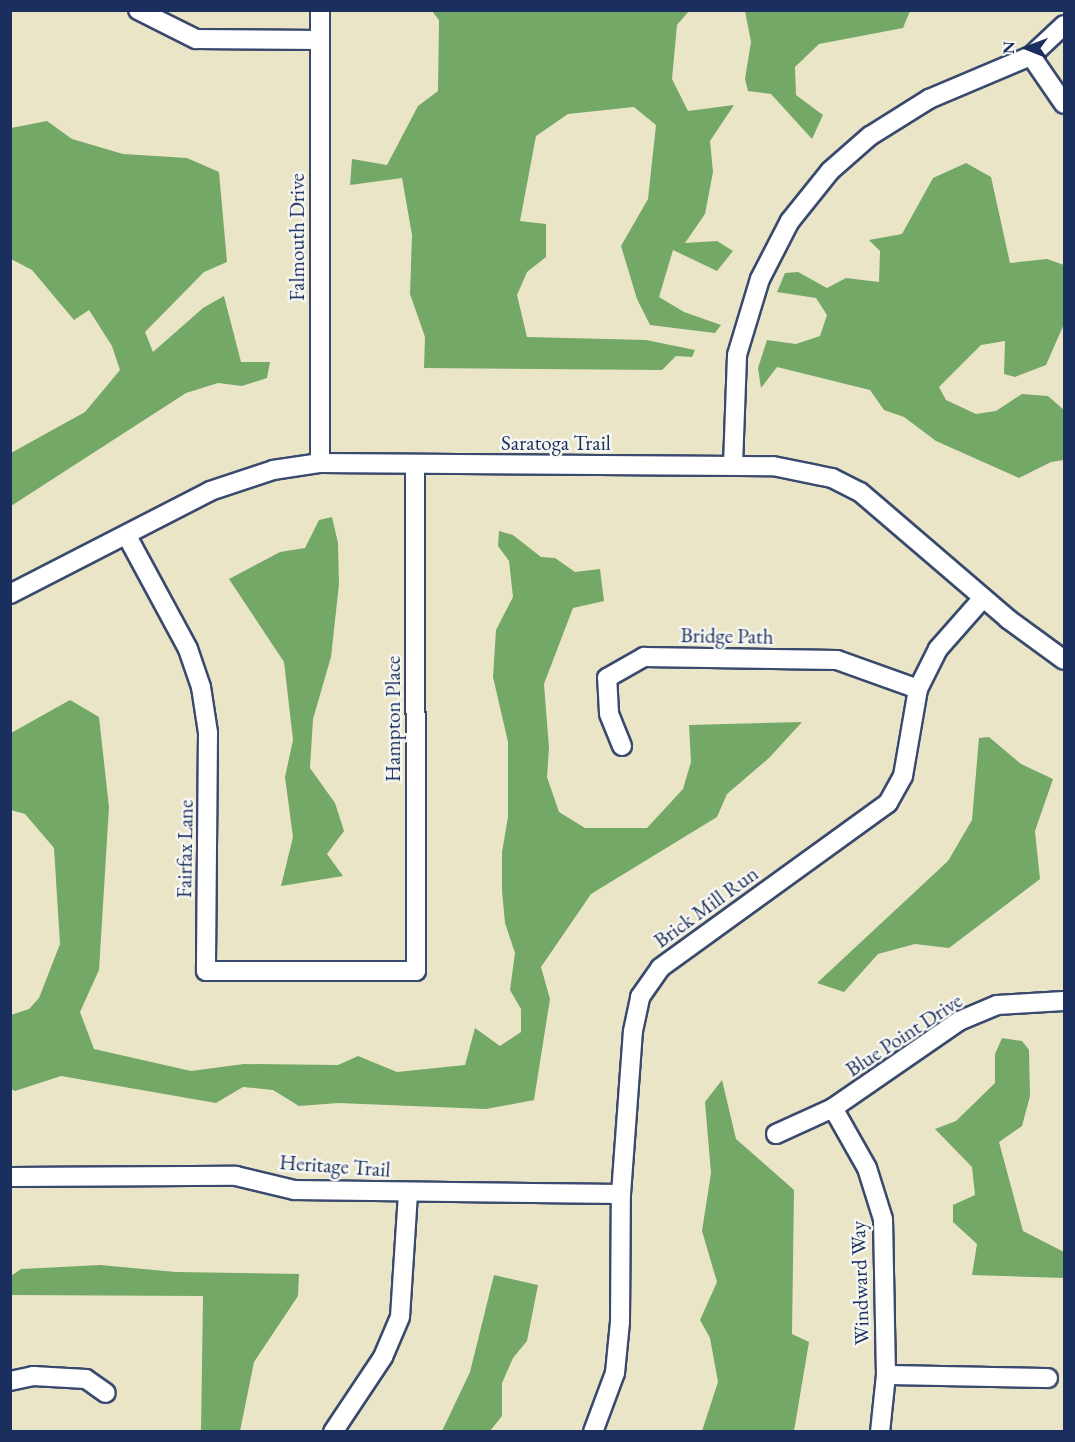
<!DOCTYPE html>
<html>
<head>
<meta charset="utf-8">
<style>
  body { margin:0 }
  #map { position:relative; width:1075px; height:1442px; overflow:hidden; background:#ebe5c8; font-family:"EB Garamond",serif }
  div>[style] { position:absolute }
  .forest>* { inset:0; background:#73a866 }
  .roads { filter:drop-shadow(2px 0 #3a4a6e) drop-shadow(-2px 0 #3a4a6e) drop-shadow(0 2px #3a4a6e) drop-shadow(0 -2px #3a4a6e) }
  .minor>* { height:18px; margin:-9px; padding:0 9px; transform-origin:9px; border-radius:9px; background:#fff }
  span { translate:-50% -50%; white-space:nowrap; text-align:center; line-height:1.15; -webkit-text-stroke:5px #f6f6f2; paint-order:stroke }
  .street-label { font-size:21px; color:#1b2f5e }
  .frame { position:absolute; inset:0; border:12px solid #1b2f5e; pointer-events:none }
  .north { position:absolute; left:997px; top:18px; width:60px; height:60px; -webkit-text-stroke:4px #f6f6f2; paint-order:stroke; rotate:271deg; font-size:16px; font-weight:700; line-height:24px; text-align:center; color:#1b2f5e }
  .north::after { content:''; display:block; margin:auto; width:21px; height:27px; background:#1b2f5e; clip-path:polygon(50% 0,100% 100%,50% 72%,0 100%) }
</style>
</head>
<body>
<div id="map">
  <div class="forest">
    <div style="clip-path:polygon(432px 11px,689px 11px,677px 25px,672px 79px,688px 111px,734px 105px,710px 141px,713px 172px,705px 214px,685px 243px,717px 241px,733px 251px,717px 271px,673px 250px,659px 297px,684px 312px,721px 325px,715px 333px,650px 325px,637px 299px,621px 246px,648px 199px,656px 125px,634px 107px,568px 114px,536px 136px,520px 221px,546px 224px,546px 257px,527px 272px,517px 295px,527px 337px,646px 340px,695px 350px,692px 357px,676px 356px,662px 370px,424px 368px,425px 337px,410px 294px,412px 235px,402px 178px,350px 185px,352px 159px,387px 165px,418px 106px,438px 91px,439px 20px)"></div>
    <div style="clip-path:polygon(745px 11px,745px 10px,910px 11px,903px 28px,819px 44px,795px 67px,796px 95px,823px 115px,812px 139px,771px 94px,748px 91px,745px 79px,751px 42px)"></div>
    <div style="clip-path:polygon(47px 121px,72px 139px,123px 154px,187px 158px,219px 172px,227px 262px,204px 272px,145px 332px,153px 352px,203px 308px,224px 296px,241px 362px,270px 362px,267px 378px,242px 386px,218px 383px,186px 393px,11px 506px,11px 453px,85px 412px,120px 370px,112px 346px,89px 310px,74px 320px,32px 270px,11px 259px,11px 128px)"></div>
    <div style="clip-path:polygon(966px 163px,991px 177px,1010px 263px,1047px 259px,1064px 265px,1064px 324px,1046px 365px,1015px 377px,1004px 374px,1005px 341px,981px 345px,939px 387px,946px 400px,976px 414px,996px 411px,1022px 394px,1048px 396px,1064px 410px,1064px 460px,1051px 462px,1019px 478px,936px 441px,904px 417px,884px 410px,870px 390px,777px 367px,761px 388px,758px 368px,767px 340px,796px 344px,820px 336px,827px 315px,816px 298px,777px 292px,785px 273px,798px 272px,827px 288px,846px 278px,879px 282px,880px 251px,869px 240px,902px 234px,933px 178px)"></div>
    <div style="clip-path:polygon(332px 517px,338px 543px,339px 584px,331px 657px,313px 719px,310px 768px,335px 803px,344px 831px,327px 854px,343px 876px,281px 886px,293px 837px,285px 777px,293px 740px,284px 662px,229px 579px,280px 552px,305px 548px,319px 520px)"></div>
    <div style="clip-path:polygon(499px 531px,513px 535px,541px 557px,555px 558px,575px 572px,600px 569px,604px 601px,573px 608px,544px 684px,549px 748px,547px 777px,559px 812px,585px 828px,647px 828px,683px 789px,691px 762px,689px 725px,802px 722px,769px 758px,727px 794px,717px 817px,591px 894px,541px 967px,550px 999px,534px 1100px,486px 1109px,338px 1103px,299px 1106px,273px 1090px,243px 1087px,216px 1103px,61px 1076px,15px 1091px,11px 1089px,11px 1015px,29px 1009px,39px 998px,60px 944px,54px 848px,25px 814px,11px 810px,11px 733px,70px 700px,99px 717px,109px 807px,99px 970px,80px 1012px,94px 1049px,191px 1071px,244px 1064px,338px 1065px,358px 1056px,397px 1072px,465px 1065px,475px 1028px,500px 1046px,521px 1032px,521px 1009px,510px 990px,515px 953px,505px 923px,502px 891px,502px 852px,508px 817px,508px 742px,493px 677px,496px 630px,513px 597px,509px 561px,498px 546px)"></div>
    <div style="clip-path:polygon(989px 737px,1021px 764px,1053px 779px,1035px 831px,1040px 879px,949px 948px,915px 944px,878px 954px,844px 992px,817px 983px,948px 861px,972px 820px,979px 738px)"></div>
    <div style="clip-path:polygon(1002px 1038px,1022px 1041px,1029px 1050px,1030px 1096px,1022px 1126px,999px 1142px,1023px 1231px,1064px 1252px,1064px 1278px,972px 1275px,977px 1244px,953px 1222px,953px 1205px,975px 1195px,972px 1167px,935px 1129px,956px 1121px,995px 1083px,995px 1054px)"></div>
    <div style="clip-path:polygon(722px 1080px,736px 1139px,794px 1190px,792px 1334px,809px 1342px,794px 1431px,702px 1431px,718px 1382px,710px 1338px,700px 1320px,717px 1282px,702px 1231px,711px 1173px,705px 1102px)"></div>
    <div style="clip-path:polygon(100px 1265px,176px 1272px,299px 1274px,298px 1296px,254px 1362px,240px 1431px,201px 1431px,203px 1296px,11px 1295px,11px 1276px,21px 1269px)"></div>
    <div style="clip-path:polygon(494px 1275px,538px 1285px,527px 1341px,513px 1358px,502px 1383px,502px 1416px,490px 1431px,442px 1431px,470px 1372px)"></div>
  </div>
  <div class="roads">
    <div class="minor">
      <div style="left:138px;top:10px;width:65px;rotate:26.6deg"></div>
      <div style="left:196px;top:39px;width:124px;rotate:0.5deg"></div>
      <div style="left:1031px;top:56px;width:58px;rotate:55.5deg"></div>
      <div style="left:320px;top:463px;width:453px;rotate:-90deg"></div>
      <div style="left:733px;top:465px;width:110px;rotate:-87.9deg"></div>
      <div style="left:737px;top:355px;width:79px;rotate:-73.2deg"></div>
      <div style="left:760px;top:279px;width:65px;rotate:-62.7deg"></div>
      <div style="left:790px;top:221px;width:64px;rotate:-51.3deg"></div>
      <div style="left:830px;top:171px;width:53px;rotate:-41.2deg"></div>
      <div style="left:870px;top:136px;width:70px;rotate:-32.1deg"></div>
      <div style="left:929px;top:99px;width:111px;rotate:-22.9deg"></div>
      <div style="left:1031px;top:56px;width:45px;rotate:-43.2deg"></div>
      <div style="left:127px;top:536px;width:128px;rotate:61.6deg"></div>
      <div style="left:188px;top:649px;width:40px;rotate:71.1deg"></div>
      <div style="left:201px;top:687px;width:47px;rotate:81.3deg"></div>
      <div style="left:208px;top:733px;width:238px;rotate:90.5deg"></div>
      <div style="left:206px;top:971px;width:210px"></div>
      <div style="left:416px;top:971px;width:505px;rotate:-90.11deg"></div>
      <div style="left:10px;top:594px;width:225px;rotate:-27.2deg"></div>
      <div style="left:210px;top:491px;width:66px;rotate:-18.4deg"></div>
      <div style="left:273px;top:470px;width:48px;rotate:-8.5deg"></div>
      <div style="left:320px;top:463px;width:453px;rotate:0.4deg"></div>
      <div style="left:773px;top:466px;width:60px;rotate:11.5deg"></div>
      <div style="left:832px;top:478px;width:31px;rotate:27deg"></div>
      <div style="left:860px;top:492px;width:195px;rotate:40.6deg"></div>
      <div style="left:1008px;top:619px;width:69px;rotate:36.2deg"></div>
      <div style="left:622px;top:746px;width:35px;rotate:-112deg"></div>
      <div style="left:609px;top:713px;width:35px;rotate:-93deg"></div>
      <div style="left:607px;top:678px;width:43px;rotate:-29.6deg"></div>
      <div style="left:644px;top:657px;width:193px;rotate:0.9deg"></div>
      <div style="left:837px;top:660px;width:86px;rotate:19.7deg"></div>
      <div style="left:833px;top:1108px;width:69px;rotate:60.5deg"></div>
      <div style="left:867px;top:1168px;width:53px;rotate:72.6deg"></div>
      <div style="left:883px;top:1219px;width:156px;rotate:88.9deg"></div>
      <div style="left:886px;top:1375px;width:57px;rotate:96deg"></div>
      <div style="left:776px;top:1134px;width:63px;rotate:-24.5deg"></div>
      <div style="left:833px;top:1108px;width:153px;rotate:-34.6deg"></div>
      <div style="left:959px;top:1021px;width:41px;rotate:-22.8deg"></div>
      <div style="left:997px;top:1005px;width:67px;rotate:-3.4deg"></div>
      <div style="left:10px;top:1177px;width:226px;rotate:-0.3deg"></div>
      <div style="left:236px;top:1176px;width:60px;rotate:13.6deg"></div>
      <div style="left:294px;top:1190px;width:327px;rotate:0.7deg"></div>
      <div style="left:886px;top:1375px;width:162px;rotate:1.1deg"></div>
      <div style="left:10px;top:1381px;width:24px;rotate:-12deg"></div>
      <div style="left:33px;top:1376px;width:53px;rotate:3.2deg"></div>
      <div style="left:86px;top:1379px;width:24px;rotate:35deg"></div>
      <div style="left:333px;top:1432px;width:90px;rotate:-56.3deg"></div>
      <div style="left:383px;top:1357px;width:43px;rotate:-67deg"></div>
      <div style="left:400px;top:1317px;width:123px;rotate:-86.3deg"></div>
      <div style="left:593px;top:1432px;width:63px;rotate:-69.6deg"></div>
      <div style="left:615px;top:1373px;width:51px;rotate:-84.4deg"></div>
      <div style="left:620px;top:1322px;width:128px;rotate:-89.6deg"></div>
      <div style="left:621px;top:1194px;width:163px;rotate:-85.8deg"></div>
      <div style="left:633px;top:1031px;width:35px;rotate:-78deg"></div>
      <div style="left:640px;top:997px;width:35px;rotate:-55deg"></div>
      <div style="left:660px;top:968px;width:281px;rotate:-35.9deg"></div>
      <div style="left:888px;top:803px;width:31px;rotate:-61deg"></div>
      <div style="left:903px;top:776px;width:88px;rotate:-80.2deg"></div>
      <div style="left:918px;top:689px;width:45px;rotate:-63.4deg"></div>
      <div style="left:938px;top:649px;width:68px;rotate:-48.6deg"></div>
    </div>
  </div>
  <div class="street-label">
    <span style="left:297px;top:237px;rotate:-90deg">Falmouth Drive</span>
    <span style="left:556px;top:443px">Saratoga Trail</span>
    <span style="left:727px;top:636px;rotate:1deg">Bridge Path</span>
    <span style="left:393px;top:719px;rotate:-90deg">Hampton Place</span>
    <span style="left:185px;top:849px;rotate:-89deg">Fairfax Lane</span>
    <span style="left:706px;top:907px;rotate:-36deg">Brick Mill Run</span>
    <span style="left:904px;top:1035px;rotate:-33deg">Blue Point Drive</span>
    <span style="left:335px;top:1166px;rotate:4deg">Heritage Trail</span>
    <span style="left:860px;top:1283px;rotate:-92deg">Windward Way</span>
  </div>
  <div class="frame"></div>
  <div class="north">N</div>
</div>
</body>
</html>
